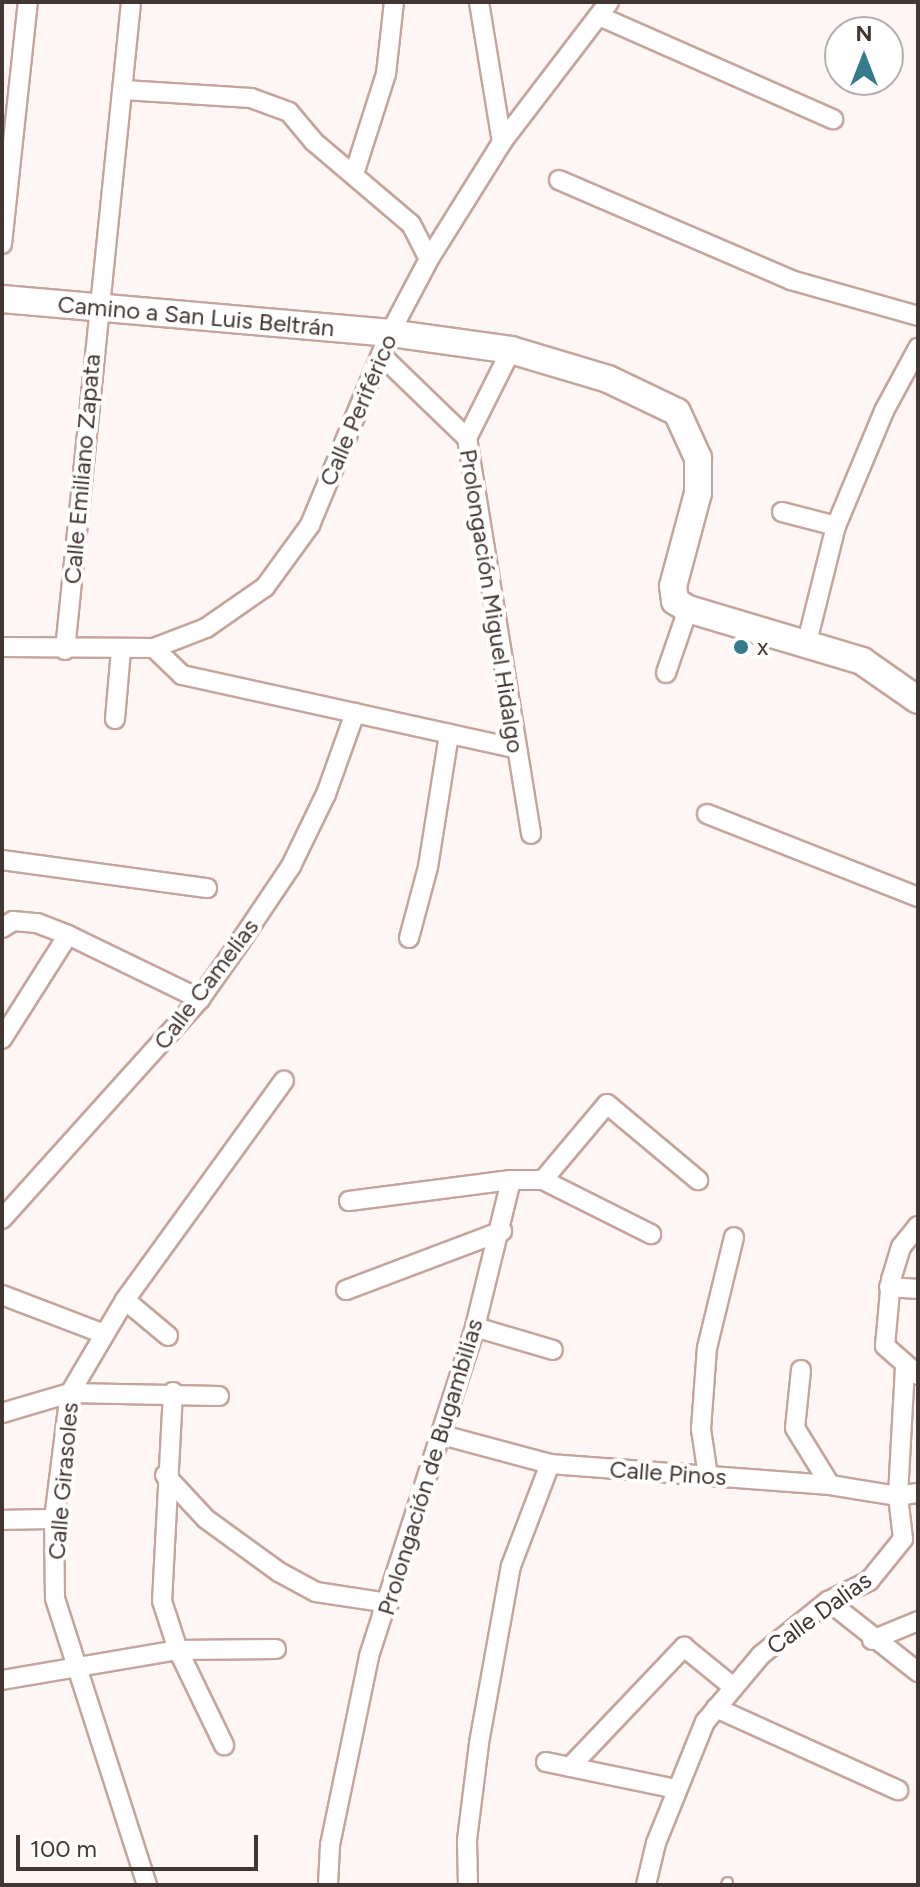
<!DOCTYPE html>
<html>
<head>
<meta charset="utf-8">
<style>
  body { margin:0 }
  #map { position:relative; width:920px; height:1887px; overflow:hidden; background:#fdf6f4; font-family:Figtree,sans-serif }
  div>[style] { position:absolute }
  .roads { filter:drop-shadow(2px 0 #c4a59d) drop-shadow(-2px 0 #c4a59d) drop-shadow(0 2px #c4a59d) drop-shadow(0 -2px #c4a59d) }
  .lane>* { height:9px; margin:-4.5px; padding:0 4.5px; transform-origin:4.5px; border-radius:4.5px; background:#fff }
  .street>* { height:18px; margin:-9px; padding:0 9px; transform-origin:9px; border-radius:9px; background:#fff }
  .secondary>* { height:26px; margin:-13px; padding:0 13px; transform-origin:13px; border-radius:13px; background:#fff }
  .dots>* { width:22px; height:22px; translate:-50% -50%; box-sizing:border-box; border:4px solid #fff; border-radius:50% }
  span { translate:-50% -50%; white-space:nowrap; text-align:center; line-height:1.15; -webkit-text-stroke:8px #fff; paint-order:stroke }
  .street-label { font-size:24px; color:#423632 }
  .poi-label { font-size:24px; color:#423632 }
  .left { translate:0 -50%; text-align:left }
  .frame { position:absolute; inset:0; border:4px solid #423632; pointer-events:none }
  .north { position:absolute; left:824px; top:16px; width:80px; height:80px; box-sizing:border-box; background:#fff; border:2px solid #b3afad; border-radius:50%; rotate:0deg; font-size:22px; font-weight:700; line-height:32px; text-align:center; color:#423632 }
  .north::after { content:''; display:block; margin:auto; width:28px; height:36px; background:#377a8b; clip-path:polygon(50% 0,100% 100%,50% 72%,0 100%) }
  .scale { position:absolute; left:16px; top:1835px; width:242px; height:36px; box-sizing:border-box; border:4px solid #423632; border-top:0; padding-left:10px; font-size:24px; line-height:28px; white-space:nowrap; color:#423632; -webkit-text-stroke:6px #fff; paint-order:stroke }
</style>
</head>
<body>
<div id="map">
  <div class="roads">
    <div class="lane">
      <div style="left:726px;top:1885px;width:3px;rotate:-72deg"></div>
    </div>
    <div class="street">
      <div style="left:479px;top:2px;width:142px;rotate:80.7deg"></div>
      <div style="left:599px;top:16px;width:256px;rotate:23.8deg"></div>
      <div style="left:124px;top:90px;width:127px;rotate:3.6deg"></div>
      <div style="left:251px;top:98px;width:40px;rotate:20.2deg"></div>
      <div style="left:289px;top:112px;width:38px;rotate:50deg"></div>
      <div style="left:313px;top:141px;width:128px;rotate:40.3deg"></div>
      <div style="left:411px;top:224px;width:39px;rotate:63deg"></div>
      <div style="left:355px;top:171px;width:102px;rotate:-72.3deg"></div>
      <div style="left:386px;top:74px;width:72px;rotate:-83.7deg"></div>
      <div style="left:559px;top:180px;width:253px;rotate:23.3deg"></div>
      <div style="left:791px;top:280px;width:132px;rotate:15.8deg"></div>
      <div style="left:2px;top:244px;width:243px;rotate:-83.9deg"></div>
      <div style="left:381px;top:355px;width:120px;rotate:44deg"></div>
      <div style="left:467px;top:438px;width:401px;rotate:80.8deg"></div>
      <div style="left:467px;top:438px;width:98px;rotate:-63.4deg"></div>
      <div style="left:782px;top:512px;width:56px;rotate:14.5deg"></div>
      <div style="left:806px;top:646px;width:124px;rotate:-76deg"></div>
      <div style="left:836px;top:526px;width:125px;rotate:-67.3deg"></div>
      <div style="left:884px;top:411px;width:72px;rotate:-61.6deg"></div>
      <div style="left:2px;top:647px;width:152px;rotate:0.4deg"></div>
      <div style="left:154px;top:648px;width:56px;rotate:-21deg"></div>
      <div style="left:206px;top:628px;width:72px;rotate:-34.8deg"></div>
      <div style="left:265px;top:587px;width:77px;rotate:-54deg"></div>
      <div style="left:310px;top:525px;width:208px;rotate:-67.4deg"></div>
      <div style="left:390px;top:333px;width:84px;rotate:-62.2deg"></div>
      <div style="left:429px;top:259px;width:138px;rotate:-58deg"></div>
      <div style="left:502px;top:142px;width:176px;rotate:-52.6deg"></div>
      <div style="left:154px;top:648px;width:39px;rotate:44deg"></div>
      <div style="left:182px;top:675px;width:340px;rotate:12.4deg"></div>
      <div style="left:65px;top:650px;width:651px;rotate:-84.18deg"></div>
      <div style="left:666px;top:673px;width:68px;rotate:-71deg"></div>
      <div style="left:115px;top:719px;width:68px;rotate:-85deg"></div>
      <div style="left:707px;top:814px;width:227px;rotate:21.5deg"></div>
      <div style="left:2px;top:860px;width:207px;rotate:7.8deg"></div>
      <div style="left:2px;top:928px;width:13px;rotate:-32deg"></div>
      <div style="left:13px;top:921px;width:24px;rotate:5deg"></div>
      <div style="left:37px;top:923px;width:33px;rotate:21deg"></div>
      <div style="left:409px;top:938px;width:73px;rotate:-75deg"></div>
      <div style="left:428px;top:867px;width:135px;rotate:-81deg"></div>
      <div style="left:2px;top:1039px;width:123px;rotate:-57.6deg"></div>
      <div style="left:68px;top:935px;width:147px;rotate:25.9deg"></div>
      <div style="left:543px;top:1180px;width:121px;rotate:26.6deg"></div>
      <div style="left:349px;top:1201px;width:163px;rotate:-7.4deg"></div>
      <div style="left:2px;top:1219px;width:296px;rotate:-48deg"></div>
      <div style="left:200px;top:999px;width:70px;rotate:-54.9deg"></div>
      <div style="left:240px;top:942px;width:92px;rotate:-56.1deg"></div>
      <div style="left:291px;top:866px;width:80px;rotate:-64.1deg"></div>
      <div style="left:326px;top:794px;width:86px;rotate:-70.3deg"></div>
      <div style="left:918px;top:1226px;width:27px;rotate:129deg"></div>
      <div style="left:901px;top:1247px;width:34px;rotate:107deg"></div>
      <div style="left:891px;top:1280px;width:66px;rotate:95.2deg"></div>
      <div style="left:885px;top:1346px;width:44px;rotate:41.3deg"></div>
      <div style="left:889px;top:1287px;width:29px;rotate:4deg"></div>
      <div style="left:346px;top:1290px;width:167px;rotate:-20.7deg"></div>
      <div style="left:2px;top:1295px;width:109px;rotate:20.9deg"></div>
      <div style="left:125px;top:1300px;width:56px;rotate:39.9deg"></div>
      <div style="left:475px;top:1327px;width:81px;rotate:16.4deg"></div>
      <div style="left:801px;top:1370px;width:58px;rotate:95.9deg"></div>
      <div style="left:795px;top:1428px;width:67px;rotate:58.4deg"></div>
      <div style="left:173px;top:1392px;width:209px;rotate:93deg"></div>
      <div style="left:162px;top:1601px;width:52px;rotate:71.9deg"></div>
      <div style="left:178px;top:1650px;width:106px;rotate:64.2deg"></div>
      <div style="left:2px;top:1413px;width:71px;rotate:-16.4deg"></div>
      <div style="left:70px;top:1393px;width:149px;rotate:1.2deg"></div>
      <div style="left:442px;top:1435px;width:112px;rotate:15deg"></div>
      <div style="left:550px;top:1464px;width:281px;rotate:4.3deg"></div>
      <div style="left:830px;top:1485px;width:69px;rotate:9.2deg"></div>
      <div style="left:898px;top:1496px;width:20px;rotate:-9deg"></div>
      <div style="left:165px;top:1475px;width:60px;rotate:47deg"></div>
      <div style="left:206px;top:1519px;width:90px;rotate:36deg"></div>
      <div style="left:279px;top:1572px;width:42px;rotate:28.4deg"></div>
      <div style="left:316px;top:1592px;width:74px;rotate:8.6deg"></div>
      <div style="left:708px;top:1476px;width:48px;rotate:-98.5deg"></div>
      <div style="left:701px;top:1429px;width:81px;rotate:-85.8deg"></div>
      <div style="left:707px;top:1348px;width:114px;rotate:-76.3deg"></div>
      <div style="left:2px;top:1520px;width:52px;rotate:-1.1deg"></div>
      <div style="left:828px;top:1601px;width:115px;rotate:38.3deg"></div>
      <div style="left:872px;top:1640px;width:50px;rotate:-22.4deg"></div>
      <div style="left:2px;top:1680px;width:179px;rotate:-9.7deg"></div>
      <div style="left:178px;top:1650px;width:98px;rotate:-0.6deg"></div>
      <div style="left:716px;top:1708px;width:200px;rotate:24.3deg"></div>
      <div style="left:546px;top:1762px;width:133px;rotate:11.7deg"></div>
      <div style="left:570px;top:1767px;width:166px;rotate:-46.5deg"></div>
      <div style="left:684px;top:1647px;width:63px;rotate:39.2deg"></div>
      <div style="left:147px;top:1885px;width:301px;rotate:-107.8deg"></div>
      <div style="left:55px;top:1598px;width:79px;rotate:-90.7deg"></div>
      <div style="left:54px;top:1519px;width:127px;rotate:-82.8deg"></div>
      <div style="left:70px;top:1393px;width:108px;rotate:-59.4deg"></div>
      <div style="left:125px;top:1300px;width:271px;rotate:-54.1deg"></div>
      <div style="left:328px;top:1885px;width:40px;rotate:-87.1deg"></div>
      <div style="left:330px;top:1845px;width:193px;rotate:-78.3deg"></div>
      <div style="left:369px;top:1656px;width:346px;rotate:-72.1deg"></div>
      <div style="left:475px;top:1327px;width:151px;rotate:-76.2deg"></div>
      <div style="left:511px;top:1180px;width:32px"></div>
      <div style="left:543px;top:1180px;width:99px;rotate:-49.9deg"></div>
      <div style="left:607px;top:1104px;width:119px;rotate:39.9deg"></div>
      <div style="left:468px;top:1885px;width:45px;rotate:-91.3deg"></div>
      <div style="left:467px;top:1840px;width:98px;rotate:-82.9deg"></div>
      <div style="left:479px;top:1743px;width:180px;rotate:-79.8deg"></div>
      <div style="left:511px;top:1566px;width:109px;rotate:-69.1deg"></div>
      <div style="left:646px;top:1885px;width:43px;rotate:-76.6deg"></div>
      <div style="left:656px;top:1843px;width:131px;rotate:-68deg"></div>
      <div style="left:705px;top:1722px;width:87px;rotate:-50.1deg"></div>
      <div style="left:761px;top:1655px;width:86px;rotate:-38.9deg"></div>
      <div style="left:828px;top:1601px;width:46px;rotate:-26deg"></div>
      <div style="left:869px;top:1581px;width:54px;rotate:-51deg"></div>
      <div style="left:903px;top:1539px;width:43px;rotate:-96.6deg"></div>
      <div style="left:898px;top:1496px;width:128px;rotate:-86.9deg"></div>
    </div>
    <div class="secondary">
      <div style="left:2px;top:299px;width:389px;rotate:5deg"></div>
      <div style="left:390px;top:333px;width:122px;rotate:8deg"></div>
      <div style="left:511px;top:350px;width:101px;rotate:16.6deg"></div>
      <div style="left:608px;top:379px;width:76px;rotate:25.6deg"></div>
      <div style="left:677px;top:412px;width:51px;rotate:65.5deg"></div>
      <div style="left:698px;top:458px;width:35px;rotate:90deg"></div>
      <div style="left:698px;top:493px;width:96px;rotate:105deg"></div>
      <div style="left:673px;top:586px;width:15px;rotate:82deg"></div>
      <div style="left:675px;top:601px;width:15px;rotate:32deg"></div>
      <div style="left:688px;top:609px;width:182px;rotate:16.6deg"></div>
      <div style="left:862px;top:661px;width:68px;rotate:34.9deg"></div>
    </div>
  </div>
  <div class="dots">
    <div style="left:741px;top:647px;background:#377a8b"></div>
  </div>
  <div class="street-label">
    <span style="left:196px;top:316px;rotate:5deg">Camino a San Luis Beltrán</span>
    <span style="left:358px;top:410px;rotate:-67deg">Calle Periférico</span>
    <span style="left:82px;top:469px;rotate:-85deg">Calle Emiliano Zapata</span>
    <span style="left:492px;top:601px;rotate:81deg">Prolongación Miguel Hidalgo</span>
    <span style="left:206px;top:984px;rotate:-53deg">Calle Camelias</span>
    <span style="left:430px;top:1467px;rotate:-73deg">Prolongación de Bugambilias</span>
    <span style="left:668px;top:1473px;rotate:4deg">Calle Pinos</span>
    <span style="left:63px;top:1481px;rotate:-85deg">Calle Girasoles</span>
    <span style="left:819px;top:1613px;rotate:-36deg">Calle Dalias</span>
  </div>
  <div class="poi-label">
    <span class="left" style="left:757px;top:647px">x</span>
  </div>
  <div class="frame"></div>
  <div class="north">N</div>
  <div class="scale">100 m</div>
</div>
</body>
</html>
